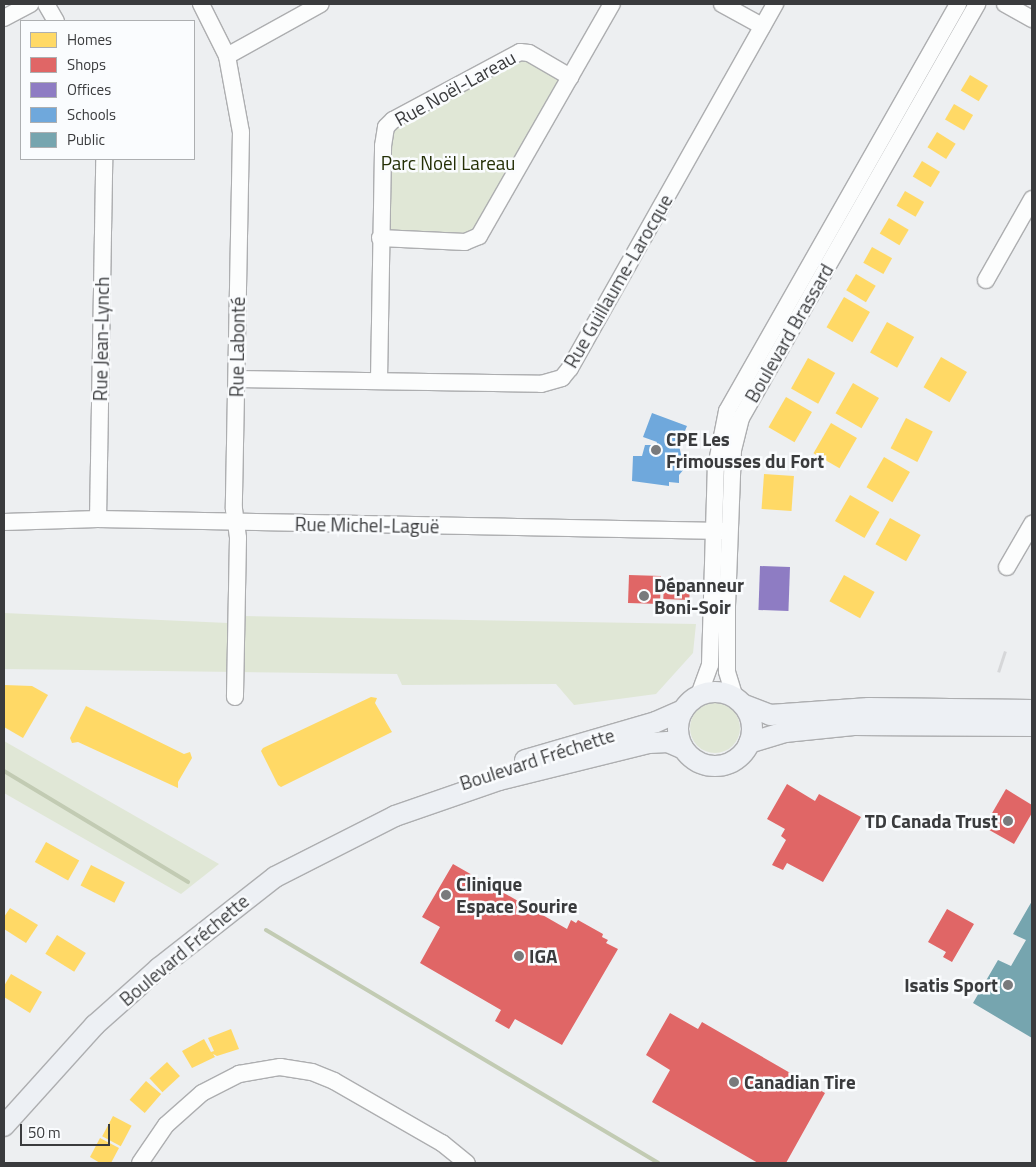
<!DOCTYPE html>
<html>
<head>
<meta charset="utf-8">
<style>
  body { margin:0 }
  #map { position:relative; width:1036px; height:1167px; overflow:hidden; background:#edeff1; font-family:"Titillium Web",sans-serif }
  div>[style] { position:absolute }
  .green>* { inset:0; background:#e0e7d6 }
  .round { border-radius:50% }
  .homes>* { inset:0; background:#ffd966; transform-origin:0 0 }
  .shops>* { inset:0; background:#e06666; transform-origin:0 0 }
  .offices>* { inset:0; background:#8e7cc3; transform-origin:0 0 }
  .schools>* { inset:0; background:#6fa8dc }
  .public>* { inset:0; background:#76a5af }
  .stream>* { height:4px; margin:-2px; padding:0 2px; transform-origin:2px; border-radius:2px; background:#c2cbb3 }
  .building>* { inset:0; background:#d6d7d9; transform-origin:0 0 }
  .roads { filter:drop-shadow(1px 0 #adaeb0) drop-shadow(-1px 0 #adaeb0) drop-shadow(0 1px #adaeb0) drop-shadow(0 -1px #adaeb0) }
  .minor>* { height:16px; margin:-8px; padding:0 8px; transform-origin:8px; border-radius:8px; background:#fcfdfd }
  .major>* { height:20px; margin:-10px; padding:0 10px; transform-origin:10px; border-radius:10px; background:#edf0f4 }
  .major>.ring { margin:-10px; padding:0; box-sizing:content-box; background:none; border:20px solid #edf0f4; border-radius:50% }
  .dots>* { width:14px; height:14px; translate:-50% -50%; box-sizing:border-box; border:2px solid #fafcfe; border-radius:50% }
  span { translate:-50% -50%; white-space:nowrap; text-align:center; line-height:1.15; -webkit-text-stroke:5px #fafcfe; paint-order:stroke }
  .street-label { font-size:19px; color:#3a3b3d }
  .park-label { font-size:19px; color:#242f05 }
  .poi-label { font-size:19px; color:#3a3b3d; font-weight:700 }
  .left { translate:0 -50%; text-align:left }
  .right { translate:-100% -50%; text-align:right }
  .frame { position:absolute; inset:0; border:5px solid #3a3b3d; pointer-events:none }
  .legend { position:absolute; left:20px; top:20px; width:175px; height:140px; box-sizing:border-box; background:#fafcfe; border:1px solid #adafb1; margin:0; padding:6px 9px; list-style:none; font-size:15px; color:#3a3b3d }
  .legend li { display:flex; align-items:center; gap:10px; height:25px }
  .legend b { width:25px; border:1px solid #adafb1 }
  .scale { position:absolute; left:20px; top:1124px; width:90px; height:22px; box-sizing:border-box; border:2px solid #3a3b3d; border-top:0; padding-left:6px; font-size:15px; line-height:18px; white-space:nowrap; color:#3a3b3d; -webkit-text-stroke:4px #fafcfe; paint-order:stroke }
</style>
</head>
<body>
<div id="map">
  <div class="green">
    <div style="clip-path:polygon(523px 54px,570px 73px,468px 241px,379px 235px,384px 121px)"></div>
    <div style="clip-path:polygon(4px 613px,228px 623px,243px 616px,696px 624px,693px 653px,656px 694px,574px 705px,556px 684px,402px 685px,397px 674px,4px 669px)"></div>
    <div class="round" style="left:690px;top:703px;width:50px;height:50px"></div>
    <div style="clip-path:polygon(4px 741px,219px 864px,181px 894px,4px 793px)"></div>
  </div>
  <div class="homes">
    <div style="left:970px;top:75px;width:21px;height:18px;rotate:31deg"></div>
    <div style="left:954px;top:104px;width:22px;height:18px;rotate:30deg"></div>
    <div style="left:937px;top:132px;width:22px;height:18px;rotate:32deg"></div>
    <div style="left:922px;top:161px;width:21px;height:18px;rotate:31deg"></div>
    <div style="left:905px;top:191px;width:22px;height:17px;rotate:30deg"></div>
    <div style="left:889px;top:218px;width:23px;height:18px;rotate:31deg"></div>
    <div style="left:872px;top:247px;width:23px;height:18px;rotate:29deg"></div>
    <div style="left:856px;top:274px;width:23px;height:19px;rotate:31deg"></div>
    <div style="left:844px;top:297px;width:30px;height:35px;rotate:30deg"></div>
    <div style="left:887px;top:322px;width:31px;height:35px;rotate:29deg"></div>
    <div style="left:941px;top:357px;width:30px;height:35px;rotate:30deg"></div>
    <div style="left:808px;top:358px;width:31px;height:35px;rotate:29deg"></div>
    <div style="left:853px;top:383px;width:30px;height:35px;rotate:30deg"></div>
    <div style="left:786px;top:397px;width:30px;height:35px;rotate:30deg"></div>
    <div style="left:906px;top:418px;width:30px;height:34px;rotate:27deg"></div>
    <div style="left:831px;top:423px;width:30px;height:35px;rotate:30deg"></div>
    <div style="left:884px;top:457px;width:30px;height:35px;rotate:30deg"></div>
    <div style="left:764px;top:474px;width:30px;height:35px;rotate:4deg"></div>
    <div style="left:850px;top:495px;width:34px;height:30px;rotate:30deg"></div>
    <div style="left:890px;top:518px;width:35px;height:30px;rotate:29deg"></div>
    <div style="left:844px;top:575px;width:35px;height:30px;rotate:29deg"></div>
    <div style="clip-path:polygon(4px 685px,32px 686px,48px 695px,23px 738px,4px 727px)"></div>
    <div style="clip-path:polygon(371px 697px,377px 698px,375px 703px,392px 732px,281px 787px,278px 785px,261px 751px,263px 748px)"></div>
    <div style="clip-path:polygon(86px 706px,184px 754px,190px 752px,192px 758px,178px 782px,178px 788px,78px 742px,72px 743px,70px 738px)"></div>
    <div style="left:46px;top:842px;width:38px;height:23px;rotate:29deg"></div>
    <div style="left:91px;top:865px;width:38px;height:23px;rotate:27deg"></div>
    <div style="clip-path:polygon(10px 908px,38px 925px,26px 943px,4px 929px,4px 917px)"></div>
    <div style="left:57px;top:935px;width:34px;height:22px;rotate:32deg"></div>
    <div style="clip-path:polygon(11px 974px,42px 992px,30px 1013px,4px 997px,4px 986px)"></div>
    <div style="clip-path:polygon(231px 1029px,239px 1049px,217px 1056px,213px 1054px,215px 1057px,192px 1068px,182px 1051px,204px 1039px,211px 1052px,214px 1051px,208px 1038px)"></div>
    <div style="left:167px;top:1062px;width:19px;height:24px;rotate:47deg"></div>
    <div style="left:146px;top:1081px;width:20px;height:25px;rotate:41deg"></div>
    <div style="left:113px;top:1116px;width:21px;height:23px;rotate:28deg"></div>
    <div style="clip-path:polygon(100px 1138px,119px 1148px,111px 1163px,100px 1163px,90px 1157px)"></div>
  </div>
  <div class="shops">
    <div style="left:629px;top:575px;width:32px;height:28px;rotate:2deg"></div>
    <div style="left:664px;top:580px;width:26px;height:19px;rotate:2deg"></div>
    <div style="clip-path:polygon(787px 784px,815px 801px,819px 794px,861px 817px,823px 882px,787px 863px,783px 870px,772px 865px,786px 840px,781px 836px,785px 829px,767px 819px)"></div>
    <div style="clip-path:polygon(1006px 789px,1032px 805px,1032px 813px,1014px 844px,984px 827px)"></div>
    <div style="clip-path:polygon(453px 864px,567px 929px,571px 920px,576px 923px,578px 920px,603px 934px,602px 937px,608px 940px,606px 943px,618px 949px,562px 1045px,515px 1019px,509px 1029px,495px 1021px,501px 1010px,420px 963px,440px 927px,422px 917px)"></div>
    <div style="clip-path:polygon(947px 909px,974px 924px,952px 962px,943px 957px,946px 952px,928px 942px)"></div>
    <div style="clip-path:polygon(670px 1013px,698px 1029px,702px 1022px,825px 1093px,786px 1163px,758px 1163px,652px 1102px,670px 1070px,646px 1055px)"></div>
  </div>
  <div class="offices">
    <div style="left:760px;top:566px;width:30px;height:44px;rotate:2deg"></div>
  </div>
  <div class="schools">
    <div style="clip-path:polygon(652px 413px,687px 426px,679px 445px,684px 469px,679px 475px,679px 483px,669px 482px,669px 486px,632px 481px,633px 456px,642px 456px,645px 445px,656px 445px,657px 442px,643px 437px)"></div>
  </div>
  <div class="public">
    <div style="clip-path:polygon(1032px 901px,1032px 1038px,973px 1003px,998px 960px,1011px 966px,1026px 940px,1013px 934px)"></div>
  </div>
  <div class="stream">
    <div style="left:4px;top:771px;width:215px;rotate:31.1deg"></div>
    <div style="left:266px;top:930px;width:456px;rotate:30.7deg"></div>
  </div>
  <div class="building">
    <div style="left:1004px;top:651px;width:3px;height:22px;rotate:18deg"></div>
  </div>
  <div class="roads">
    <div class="minor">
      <div style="left:46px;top:4px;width:20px;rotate:60deg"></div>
      <div style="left:201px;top:4px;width:58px;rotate:63.4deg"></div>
      <div style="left:227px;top:56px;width:77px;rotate:79.6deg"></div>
      <div style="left:241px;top:132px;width:377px;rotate:91.1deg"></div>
      <div style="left:234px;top:509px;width:29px;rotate:82deg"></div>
      <div style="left:238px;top:538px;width:159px;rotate:91.1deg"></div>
      <div style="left:722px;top:4px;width:46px;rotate:28.8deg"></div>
      <div style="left:1005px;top:4px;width:31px;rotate:29deg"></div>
      <div style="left:4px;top:18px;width:30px;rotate:-28deg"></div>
      <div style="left:227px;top:56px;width:107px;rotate:-29deg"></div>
      <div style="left:380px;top:238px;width:85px;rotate:2.7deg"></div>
      <div style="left:465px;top:242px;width:15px;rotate:-23deg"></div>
      <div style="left:479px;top:236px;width:267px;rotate:-60.2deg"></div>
      <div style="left:986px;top:280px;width:93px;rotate:-60.4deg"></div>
      <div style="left:237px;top:379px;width:304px;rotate:0.9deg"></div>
      <div style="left:541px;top:384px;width:22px;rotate:-16deg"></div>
      <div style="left:562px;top:378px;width:13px;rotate:-51deg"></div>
      <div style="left:570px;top:368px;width:418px;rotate:-60.6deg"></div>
      <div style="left:379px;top:380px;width:234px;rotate:-89deg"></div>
      <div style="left:383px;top:146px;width:19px;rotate:-81deg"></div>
      <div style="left:386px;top:127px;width:10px;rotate:-45deg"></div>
      <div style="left:393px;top:120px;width:144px;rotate:-28.2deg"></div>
      <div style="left:520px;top:52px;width:9px;rotate:6deg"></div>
      <div style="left:529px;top:53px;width:48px;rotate:30.3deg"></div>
      <div style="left:98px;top:519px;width:360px;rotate:-89deg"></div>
      <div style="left:4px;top:522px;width:94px;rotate:-1.8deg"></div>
      <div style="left:98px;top:519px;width:625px;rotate:1.1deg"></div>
      <div style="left:1007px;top:567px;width:50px;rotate:-59.8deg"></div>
      <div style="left:699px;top:695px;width:32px;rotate:-70deg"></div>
      <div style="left:710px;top:665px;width:198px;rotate:-88.3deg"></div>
      <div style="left:716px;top:467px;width:57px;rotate:-78.9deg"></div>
      <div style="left:727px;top:411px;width:468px;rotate:-60.4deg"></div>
      <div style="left:735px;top:698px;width:28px;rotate:-107deg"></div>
      <div style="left:727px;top:671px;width:65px;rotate:-90deg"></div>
      <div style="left:727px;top:606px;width:156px;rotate:-87.8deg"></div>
      <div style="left:733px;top:450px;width:33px;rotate:-76deg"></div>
      <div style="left:741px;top:418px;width:477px;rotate:-60.3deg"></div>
      <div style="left:140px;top:1163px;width:46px;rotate:-55.6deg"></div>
      <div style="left:166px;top:1125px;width:48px;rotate:-41.6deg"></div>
      <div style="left:202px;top:1093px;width:42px;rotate:-27.2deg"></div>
      <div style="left:239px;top:1074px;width:42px;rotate:-9.7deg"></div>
      <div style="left:280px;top:1067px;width:32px;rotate:9deg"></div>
      <div style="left:312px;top:1072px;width:24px;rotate:22deg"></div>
      <div style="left:334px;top:1081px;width:125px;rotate:29.9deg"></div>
      <div style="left:442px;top:1143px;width:32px;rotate:39deg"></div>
    </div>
    <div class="major">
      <div class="ring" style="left:678px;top:692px;width:54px;height:54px"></div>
      <div style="left:742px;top:704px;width:30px;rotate:21deg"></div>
      <div style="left:770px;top:715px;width:99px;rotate:-4deg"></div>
      <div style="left:869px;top:708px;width:163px;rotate:0.7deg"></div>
      <div style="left:749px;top:743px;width:38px;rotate:-17deg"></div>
      <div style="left:785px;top:732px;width:69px;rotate:-5.8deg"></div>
      <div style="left:854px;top:725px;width:178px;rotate:0.3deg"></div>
      <div style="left:525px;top:760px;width:136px;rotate:-16.2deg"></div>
      <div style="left:656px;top:722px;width:30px;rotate:-24deg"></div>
      <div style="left:4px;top:1126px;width:136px;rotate:-48deg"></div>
      <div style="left:95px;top:1025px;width:86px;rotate:-41.7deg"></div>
      <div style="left:159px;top:968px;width:147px;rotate:-38.1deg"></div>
      <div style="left:275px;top:877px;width:135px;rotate:-26.9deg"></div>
      <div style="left:395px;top:816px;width:110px;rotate:-19.1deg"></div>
      <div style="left:499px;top:780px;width:154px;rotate:-13.9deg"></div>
      <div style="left:649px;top:743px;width:19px;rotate:-3deg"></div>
      <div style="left:668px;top:742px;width:17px;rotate:24deg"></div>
    </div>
  </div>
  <div class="dots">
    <div style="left:656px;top:450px;background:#797a7c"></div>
    <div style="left:644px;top:596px;background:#797a7c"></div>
    <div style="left:1008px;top:821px;background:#797a7c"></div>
    <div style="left:446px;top:895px;background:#797a7c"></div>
    <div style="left:519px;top:956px;background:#797a7c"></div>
    <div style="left:1008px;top:985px;background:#797a7c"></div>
    <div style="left:734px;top:1082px;background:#797a7c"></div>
  </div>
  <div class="street-label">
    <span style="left:455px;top:88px;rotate:-29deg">Rue Noël-Lareau</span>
    <span style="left:618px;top:281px;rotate:-60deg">Rue Guillaume-Larocque</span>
    <span style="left:789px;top:333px;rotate:-60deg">Boulevard Brassard</span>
    <span style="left:101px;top:339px;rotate:-89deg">Rue Jean-Lynch</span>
    <span style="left:237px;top:347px;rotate:-89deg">Rue Labonté</span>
    <span style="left:367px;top:525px;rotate:1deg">Rue Michel-Laguë</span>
    <span style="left:537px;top:759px;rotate:-18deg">Boulevard Fréchette</span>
    <span style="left:184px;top:950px;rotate:-40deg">Boulevard Fréchette</span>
  </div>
  <div class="park-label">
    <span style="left:448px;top:163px">Parc Noël Lareau</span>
  </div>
  <div class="poi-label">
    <span class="left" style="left:666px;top:450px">CPE Les<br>Frimousses du Fort</span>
    <span class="left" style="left:654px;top:596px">Dépanneur<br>Boni-Soir</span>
    <span class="right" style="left:998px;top:821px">TD Canada Trust</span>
    <span class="left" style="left:456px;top:895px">Clinique<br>Espace Sourire</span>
    <span class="left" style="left:529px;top:956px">IGA</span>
    <span class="right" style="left:998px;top:985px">Isatis Sport</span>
    <span class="left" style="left:744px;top:1082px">Canadian Tire</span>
  </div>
  <div class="frame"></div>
  <ul class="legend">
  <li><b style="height:14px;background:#ffd966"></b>Homes</li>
  <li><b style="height:14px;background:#e06666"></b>Shops</li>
  <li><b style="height:14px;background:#8e7cc3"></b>Offices</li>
  <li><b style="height:14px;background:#6fa8dc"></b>Schools</li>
  <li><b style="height:14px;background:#76a5af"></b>Public</li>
  </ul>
  <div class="scale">50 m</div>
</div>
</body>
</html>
